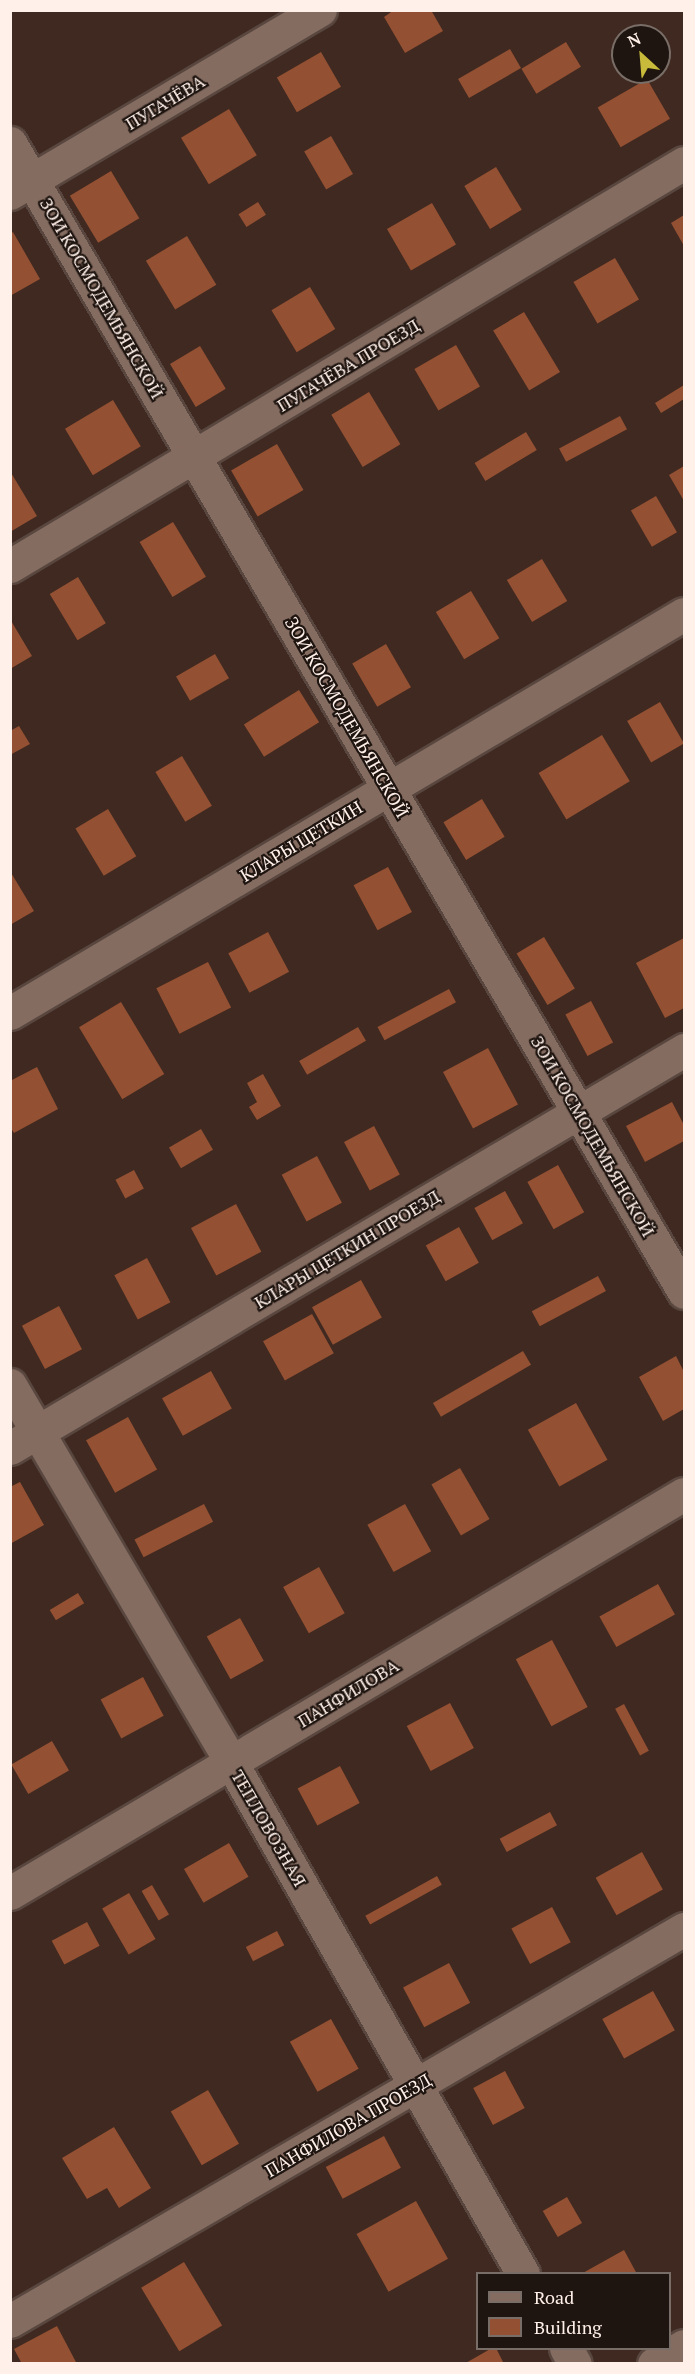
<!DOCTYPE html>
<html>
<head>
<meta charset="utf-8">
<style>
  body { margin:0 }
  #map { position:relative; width:695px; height:2374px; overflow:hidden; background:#3f2920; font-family:"PT Serif",serif }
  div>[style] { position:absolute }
  .building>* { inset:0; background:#935032; transform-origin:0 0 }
  .roads { filter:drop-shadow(2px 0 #59473f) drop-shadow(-2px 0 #59473f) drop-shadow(0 2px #59473f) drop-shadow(0 -2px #59473f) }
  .minor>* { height:33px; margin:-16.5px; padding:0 16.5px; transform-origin:16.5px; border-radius:16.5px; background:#856c61 }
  span { translate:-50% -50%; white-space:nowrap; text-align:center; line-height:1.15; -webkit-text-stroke:4.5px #1f1510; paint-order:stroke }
  .street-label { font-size:18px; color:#fff0e9 }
  .frame { position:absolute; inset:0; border:12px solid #fff0e9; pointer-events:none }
  .legend { position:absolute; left:476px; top:2272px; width:195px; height:78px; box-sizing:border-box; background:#1f1510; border:2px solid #796d67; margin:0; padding:8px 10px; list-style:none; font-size:18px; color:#fff0e9 }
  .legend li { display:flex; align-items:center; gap:12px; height:30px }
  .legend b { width:30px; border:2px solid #796d67 }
  .north { position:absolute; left:611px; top:24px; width:60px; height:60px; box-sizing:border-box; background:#1f1510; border:2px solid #796d67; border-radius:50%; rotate:334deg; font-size:16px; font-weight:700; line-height:24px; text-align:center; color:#fff0e9 }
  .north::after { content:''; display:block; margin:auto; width:21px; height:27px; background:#c8bb3b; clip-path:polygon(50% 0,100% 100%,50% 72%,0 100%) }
</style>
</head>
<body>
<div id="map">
  <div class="building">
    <div style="clip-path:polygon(394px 10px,431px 10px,443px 31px,405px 53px,384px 17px)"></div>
    <div style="left:566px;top:42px;width:29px;height:52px;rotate:59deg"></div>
    <div style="left:510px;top:49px;width:22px;height:60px;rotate:60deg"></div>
    <div style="left:321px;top:52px;width:40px;height:51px;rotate:60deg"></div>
    <div style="left:647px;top:79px;width:46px;height:57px;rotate:60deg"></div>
    <div style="left:229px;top:109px;width:54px;height:56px;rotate:59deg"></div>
    <div style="left:331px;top:136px;width:44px;height:31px;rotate:60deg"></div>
    <div style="left:496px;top:167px;width:50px;height:37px;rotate:59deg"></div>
    <div style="left:111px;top:171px;width:55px;height:48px;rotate:59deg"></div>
    <div style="left:258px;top:202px;width:15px;height:23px;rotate:58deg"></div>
    <div style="left:432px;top:203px;width:48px;height:52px;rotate:60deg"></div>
    <div style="clip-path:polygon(684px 215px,684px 246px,671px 223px)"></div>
    <div style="clip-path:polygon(13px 232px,40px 279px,10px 296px,10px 234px)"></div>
    <div style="left:187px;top:236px;width:57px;height:48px;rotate:59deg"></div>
    <div style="left:615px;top:258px;width:48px;height:48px;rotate:60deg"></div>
    <div style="left:310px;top:287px;width:49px;height:45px;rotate:59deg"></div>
    <div style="left:524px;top:312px;width:70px;height:36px;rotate:59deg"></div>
    <div style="left:456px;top:345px;width:48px;height:48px;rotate:60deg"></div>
    <div style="left:200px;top:346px;width:50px;height:35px;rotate:59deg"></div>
    <div style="clip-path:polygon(684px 385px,684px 399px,661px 413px,655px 403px)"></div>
    <div style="left:369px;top:392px;width:61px;height:44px;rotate:59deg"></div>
    <div style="left:113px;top:400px;width:54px;height:56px;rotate:59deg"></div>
    <div style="left:620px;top:416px;width:15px;height:69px;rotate:62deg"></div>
    <div style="left:526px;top:432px;width:21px;height:60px;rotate:59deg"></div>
    <div style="left:277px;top:444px;width:53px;height:53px;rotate:60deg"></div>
    <div style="clip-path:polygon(684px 466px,684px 501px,669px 475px)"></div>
    <div style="clip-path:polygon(10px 471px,37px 516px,10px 532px)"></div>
    <div style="left:656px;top:496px;width:42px;height:29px;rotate:60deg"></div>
    <div style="left:173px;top:522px;width:64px;height:39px;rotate:59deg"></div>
    <div style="left:542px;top:559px;width:49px;height:41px;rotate:59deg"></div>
    <div style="left:78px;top:577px;width:54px;height:33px;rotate:59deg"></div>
    <div style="left:471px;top:591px;width:55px;height:41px;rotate:59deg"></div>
    <div style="clip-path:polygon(10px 619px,32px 656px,10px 669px)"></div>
    <div style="left:386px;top:644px;width:50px;height:39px;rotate:60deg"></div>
    <div style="left:215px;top:654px;width:28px;height:45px;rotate:60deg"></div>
    <div style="left:299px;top:690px;width:38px;height:65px;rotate:58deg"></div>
    <div style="left:660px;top:702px;width:48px;height:38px;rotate:60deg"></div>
    <div style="clip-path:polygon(19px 726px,30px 744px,10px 755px,10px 731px)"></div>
    <div style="left:602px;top:735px;width:54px;height:74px;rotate:59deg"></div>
    <div style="left:182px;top:756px;width:58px;height:31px;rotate:59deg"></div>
    <div style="left:482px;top:799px;width:44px;height:45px;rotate:59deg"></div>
    <div style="left:108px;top:809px;width:55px;height:38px;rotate:59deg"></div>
    <div style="left:388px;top:867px;width:51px;height:39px;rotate:62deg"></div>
    <div style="clip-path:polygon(10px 871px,34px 911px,10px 925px)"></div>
    <div style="left:268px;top:932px;width:45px;height:45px;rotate:62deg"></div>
    <div style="left:544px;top:937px;width:60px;height:32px;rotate:59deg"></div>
    <div style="clip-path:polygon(684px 938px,684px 1008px,665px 1018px,636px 963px)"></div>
    <div style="left:208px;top:962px;width:51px;height:58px;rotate:63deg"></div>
    <div style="left:449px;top:989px;width:15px;height:81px;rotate:62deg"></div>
    <div style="left:591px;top:1001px;width:47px;height:29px;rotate:62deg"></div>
    <div style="left:121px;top:1002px;width:84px;height:49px;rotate:59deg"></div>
    <div style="left:358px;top:1027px;width:16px;height:68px;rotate:60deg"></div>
    <div style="left:488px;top:1048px;width:64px;height:51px;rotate:62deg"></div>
    <div style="clip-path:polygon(37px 1067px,58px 1109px,14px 1133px,10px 1127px,10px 1081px)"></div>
    <div style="clip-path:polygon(263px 1074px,281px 1106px,257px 1120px,249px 1107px,257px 1102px,247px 1083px)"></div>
    <div style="clip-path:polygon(672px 1102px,684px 1125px,684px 1141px,645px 1162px,626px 1126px)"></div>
    <div style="left:374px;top:1126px;width:55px;height:34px;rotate:62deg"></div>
    <div style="left:201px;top:1129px;width:24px;height:37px;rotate:60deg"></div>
    <div style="left:317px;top:1156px;width:53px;height:40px;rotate:62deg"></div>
    <div style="left:558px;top:1165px;width:54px;height:35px;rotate:61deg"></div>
    <div style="left:134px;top:1170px;width:21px;height:21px;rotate:62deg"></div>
    <div style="left:505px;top:1191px;width:37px;height:35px;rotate:61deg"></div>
    <div style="left:236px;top:1204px;width:54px;height:51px;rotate:62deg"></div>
    <div style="left:459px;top:1227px;width:41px;height:38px;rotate:61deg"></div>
    <div style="left:147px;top:1258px;width:50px;height:37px;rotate:62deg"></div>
    <div style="left:598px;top:1276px;width:17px;height:75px;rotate:62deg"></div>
    <div style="left:361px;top:1280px;width:43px;height:56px;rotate:61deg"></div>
    <div style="left:59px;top:1306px;width:49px;height:42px;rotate:62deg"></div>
    <div style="left:312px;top:1314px;width:45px;height:56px;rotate:61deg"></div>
    <div style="left:523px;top:1351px;width:16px;height:104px;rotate:60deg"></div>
    <div style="clip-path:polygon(676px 1356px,684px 1372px,684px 1409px,663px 1421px,639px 1377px)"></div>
    <div style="left:211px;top:1371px;width:43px;height:56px;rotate:61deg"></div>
    <div style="left:576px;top:1403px;width:65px;height:55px;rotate:61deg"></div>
    <div style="left:128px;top:1417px;width:60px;height:48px;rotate:61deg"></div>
    <div style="left:460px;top:1468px;width:59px;height:33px;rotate:60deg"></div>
    <div style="clip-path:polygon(20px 1482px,44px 1525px,10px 1544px,10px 1487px)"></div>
    <div style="left:204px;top:1504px;width:20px;height:78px;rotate:63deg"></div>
    <div style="left:405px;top:1504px;width:54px;height:43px;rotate:61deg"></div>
    <div style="left:319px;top:1567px;width:53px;height:41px;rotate:61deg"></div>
    <div style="left:658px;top:1584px;width:35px;height:67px;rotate:61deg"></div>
    <div style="left:78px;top:1593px;width:12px;height:33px;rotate:59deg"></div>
    <div style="left:240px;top:1618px;width:49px;height:38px;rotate:61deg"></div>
    <div style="left:552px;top:1640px;width:76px;height:41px;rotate:62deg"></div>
    <div style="left:143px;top:1677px;width:44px;height:48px;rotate:62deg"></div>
    <div style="left:450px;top:1703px;width:51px;height:49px;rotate:62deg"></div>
    <div style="left:624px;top:1704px;width:53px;height:10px;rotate:62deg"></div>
    <div style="left:52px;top:1741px;width:34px;height:47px;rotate:60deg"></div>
    <div style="left:340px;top:1766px;width:42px;height:48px;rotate:62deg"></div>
    <div style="left:550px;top:1812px;width:15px;height:57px;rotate:62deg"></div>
    <div style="left:229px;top:1843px;width:39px;height:52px;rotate:60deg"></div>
    <div style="left:642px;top:1852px;width:43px;height:53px;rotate:61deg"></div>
    <div style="left:437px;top:1876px;width:10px;height:82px;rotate:61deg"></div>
    <div style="left:152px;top:1885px;width:34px;height:12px;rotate:60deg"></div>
    <div style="left:129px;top:1893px;width:53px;height:31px;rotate:60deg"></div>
    <div style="left:552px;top:1907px;width:40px;height:46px;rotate:62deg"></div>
    <div style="left:87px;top:1922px;width:27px;height:40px;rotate:62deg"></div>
    <div style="left:277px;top:1931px;width:16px;height:35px;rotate:63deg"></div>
    <div style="left:449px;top:1963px;width:45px;height:52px;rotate:62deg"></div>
    <div style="left:653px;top:1991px;width:45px;height:58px;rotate:61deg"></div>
    <div style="left:331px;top:2019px;width:57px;height:47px;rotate:61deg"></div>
    <div style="left:505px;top:2071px;width:42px;height:36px;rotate:62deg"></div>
    <div style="left:208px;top:2090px;width:62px;height:43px;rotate:60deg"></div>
    <div style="clip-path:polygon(114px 2127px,151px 2188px,119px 2208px,107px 2188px,87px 2199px,62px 2158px)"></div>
    <div style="left:384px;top:2136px;width:36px;height:66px;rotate:62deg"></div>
    <div style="left:567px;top:2197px;width:30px;height:28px;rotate:60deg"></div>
    <div style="left:416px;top:2201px;width:66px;height:68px;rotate:61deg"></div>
    <div style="clip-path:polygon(624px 2250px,637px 2274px,581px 2274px)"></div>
    <div style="left:184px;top:2262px;width:74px;height:50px;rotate:59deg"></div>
    <div style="clip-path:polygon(57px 2326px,77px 2364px,22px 2364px,14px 2349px)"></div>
    <div style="clip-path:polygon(492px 2348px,496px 2348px,504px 2364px,464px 2364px)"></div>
  </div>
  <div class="roads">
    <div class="minor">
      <div style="left:10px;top:143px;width:1332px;rotate:59.6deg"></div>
      <div style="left:10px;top:193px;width:360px;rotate:-30.6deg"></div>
      <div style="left:10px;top:566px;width:785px;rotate:-30.88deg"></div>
      <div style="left:10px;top:1013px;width:783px;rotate:-30.63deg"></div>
      <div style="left:10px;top:1385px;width:437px;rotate:59.6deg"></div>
      <div style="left:231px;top:1762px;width:589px;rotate:60.3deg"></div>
      <div style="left:10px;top:1448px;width:783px;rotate:-30.56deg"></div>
      <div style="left:10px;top:1893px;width:783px;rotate:-30.63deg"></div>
      <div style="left:10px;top:2321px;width:780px;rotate:-30.18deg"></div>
      <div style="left:566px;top:2348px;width:18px;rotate:61deg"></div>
      <div style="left:654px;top:2364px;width:35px;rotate:-31deg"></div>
    </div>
  </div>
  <div class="street-label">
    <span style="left:165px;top:102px;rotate:-31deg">ПУГАЧЁВА</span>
    <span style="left:102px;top:298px;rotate:60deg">ЗОИ КОСМОДЕМЬЯНСКОЙ</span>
    <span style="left:348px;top:365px;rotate:-31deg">ПУГАЧЁВА ПРОЕЗД</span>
    <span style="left:347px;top:717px;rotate:60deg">ЗОИ КОСМОДЕМЬЯНСКОЙ</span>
    <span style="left:301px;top:841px;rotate:-31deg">КЛАРЫ ЦЕТКИН</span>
    <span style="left:593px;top:1136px;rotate:60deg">ЗОИ КОСМОДЕМЬЯНСКОЙ</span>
    <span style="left:347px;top:1249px;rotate:-31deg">КЛАРЫ ЦЕТКИН ПРОЕЗД</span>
    <span style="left:348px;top:1693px;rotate:-31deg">ПАНФИЛОВА</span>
    <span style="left:269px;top:1828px;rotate:60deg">ТЕПЛОВОЗНАЯ</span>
    <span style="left:348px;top:2125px;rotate:-30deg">ПАНФИЛОВА ПРОЕЗД</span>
  </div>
  <div class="frame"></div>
  <ul class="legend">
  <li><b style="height:8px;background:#856c61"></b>Road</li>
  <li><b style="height:16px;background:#935032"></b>Building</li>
  </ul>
  <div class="north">N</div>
</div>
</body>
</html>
